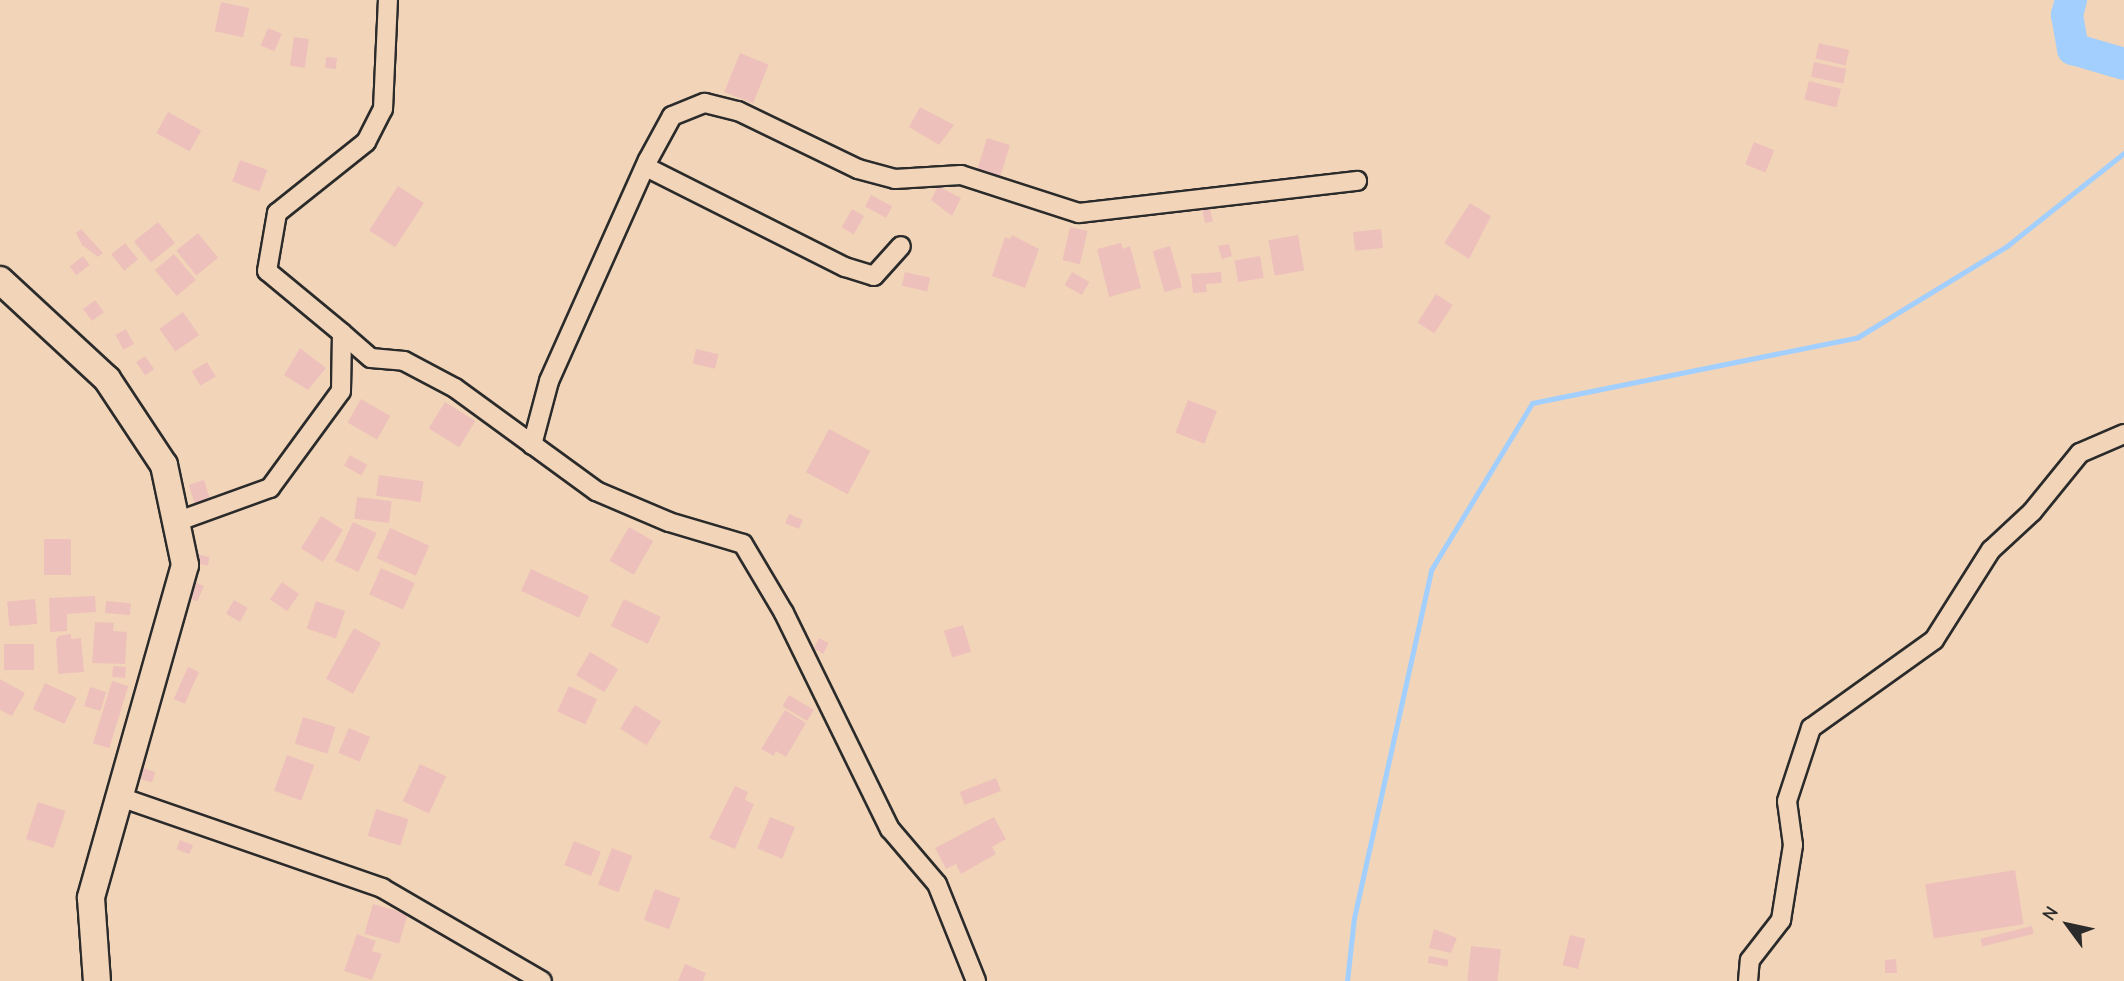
<!DOCTYPE html>
<html>
<head>
<meta charset="utf-8">
<style>
  body { margin:0 }
  #map { position:relative; width:2124px; height:981px; overflow:hidden; background:#f2d5b8; font-family:"Comic Neue",sans-serif }
  div>[style] { position:absolute }
  .stream>* { height:5px; margin:-2.5px; padding:0 2.5px; transform-origin:2.5px; border-radius:2.5px; background:#a2cffd }
  .river>* { height:32px; margin:-16px; padding:0 16px; transform-origin:16px; border-radius:16px; background:#a2cffd }
  .building>* { inset:0; background:#eec0bb; transform-origin:0 0 }
  .roads { filter:drop-shadow(2px 0 #2b2b2b) drop-shadow(-2px 0 #2b2b2b) drop-shadow(0 2px #2b2b2b) drop-shadow(0 -2px #2b2b2b) }
  .street>* { height:18px; margin:-9px; padding:0 9px; transform-origin:9px; border-radius:9px; background:#f2d5b8 }
  .secondary>* { height:26px; margin:-13px; padding:0 13px; transform-origin:13px; border-radius:13px; background:#f2d5b8 }
  span { translate:-50% -50%; white-space:nowrap; text-align:center; line-height:1.15; -webkit-text-stroke:5px #f2d5b8; paint-order:stroke }
  .north { position:absolute; left:2033px; top:890px; width:70px; height:70px; -webkit-text-stroke:5px #f2d5b8; paint-order:stroke; rotate:303deg; font-size:19px; font-weight:700; line-height:28px; text-align:center; color:#2b2b2b }
  .north::after { content:''; display:block; margin:auto; width:24px; height:32px; background:#2b2b2b; clip-path:polygon(50% 0,100% 100%,50% 72%,0 100%) }
</style>
</head>
<body>
<div id="map">
  <div class="stream">
    <div style="left:1347px;top:981px;width:63px;rotate:-83.7deg"></div>
    <div style="left:1354px;top:918px;width:356px;rotate:-77.5deg"></div>
    <div style="left:1431px;top:570px;width:195px;rotate:-58.8deg"></div>
    <div style="left:1532px;top:403px;width:333px;rotate:-11.4deg"></div>
    <div style="left:1858px;top:337px;width:175px;rotate:-31.4deg"></div>
    <div style="left:2007px;top:246px;width:149px;rotate:-38.5deg"></div>
  </div>
  <div class="river">
    <div style="left:2071px;top:0;width:16px;rotate:105deg"></div>
    <div style="left:2067px;top:15px;width:35px;rotate:80deg"></div>
    <div style="left:2073px;top:49px;width:53px;rotate:16.4deg"></div>
  </div>
  <div class="building">
    <div style="left:221px;top:2px;width:29px;height:30px;rotate:12deg"></div>
    <div style="left:268px;top:28px;width:15px;height:19px;rotate:23deg"></div>
    <div style="left:294px;top:37px;width:15px;height:29px;rotate:8deg"></div>
    <div style="left:1819px;top:43px;width:31px;height:16px;rotate:13deg"></div>
    <div style="left:740px;top:53px;width:31px;height:42px;rotate:22deg"></div>
    <div style="left:326px;top:57px;width:11px;height:11px;rotate:5deg"></div>
    <div style="left:1814px;top:62px;width:33px;height:15px;rotate:12deg"></div>
    <div style="left:1809px;top:81px;width:33px;height:19px;rotate:14deg"></div>
    <div style="clip-path:polygon(920px 107px,954px 125px,939px 145px,909px 127px)"></div>
    <div style="left:168px;top:112px;width:38px;height:24px;rotate:29deg"></div>
    <div style="left:987px;top:138px;width:24px;height:34px;rotate:17deg"></div>
    <div style="left:1754px;top:142px;width:22px;height:24px;rotate:22deg"></div>
    <div style="left:240px;top:160px;width:29px;height:23px;rotate:20deg"></div>
    <div style="left:398px;top:186px;width:31px;height:53px;rotate:33deg"></div>
    <div style="clip-path:polygon(938px 186px,961px 198px,952px 216px,931px 200px)"></div>
    <div style="left:871px;top:195px;width:24px;height:13px;rotate:28deg"></div>
    <div style="clip-path:polygon(1470px 203px,1491px 216px,1469px 259px,1444px 243px)"></div>
    <div style="left:1210px;top:208px;width:14px;height:8px;rotate:78deg"></div>
    <div style="left:852px;top:209px;width:14px;height:21px;rotate:30deg"></div>
    <div style="left:158px;top:222px;width:27px;height:31px;rotate:51deg"></div>
    <div style="left:1070px;top:227px;width:18px;height:34px;rotate:13deg"></div>
    <div style="clip-path:polygon(81px 229px,103px 253px,98px 257px,82px 245px,76px 233px)"></div>
    <div style="left:1381px;top:229px;width:19px;height:28px;rotate:84deg"></div>
    <div style="left:198px;top:233px;width:32px;height:28px;rotate:51deg"></div>
    <div style="clip-path:polygon(1012px 235px,1039px 249px,1025px 288px,992px 276px,1005px 237px,1010px 239px)"></div>
    <div style="left:1298px;top:235px;width:36px;height:30px;rotate:80deg"></div>
    <div style="left:125px;top:243px;width:21px;height:18px;rotate:51deg"></div>
    <div style="clip-path:polygon(1121px 243px,1123px 249px,1130px 246px,1141px 288px,1109px 297px,1097px 249px)"></div>
    <div style="clip-path:polygon(1229px 244px,1232px 256px,1222px 259px,1218px 246px)"></div>
    <div style="left:1170px;top:246px;width:43px;height:18px;rotate:74deg"></div>
    <div style="left:174px;top:254px;width:34px;height:25px;rotate:50deg"></div>
    <div style="left:83px;top:256px;width:11px;height:17px;rotate:52deg"></div>
    <div style="left:1260px;top:256px;width:22px;height:26px;rotate:80deg"></div>
    <div style="left:905px;top:272px;width:26px;height:14px;rotate:13deg"></div>
    <div style="left:1072px;top:272px;width:20px;height:15px;rotate:30deg"></div>
    <div style="clip-path:polygon(1221px 272px,1222px 283px,1206px 284px,1207px 292px,1193px 293px,1191px 274px)"></div>
    <div style="left:1436px;top:294px;width:20px;height:34px;rotate:33deg"></div>
    <div style="left:95px;top:300px;width:15px;height:15px;rotate:53deg"></div>
    <div style="left:183px;top:312px;width:28px;height:29px;rotate:55deg"></div>
    <div style="left:126px;top:329px;width:17px;height:12px;rotate:62deg"></div>
    <div style="clip-path:polygon(300px 348px,326px 368px,308px 390px,284px 375px)"></div>
    <div style="left:696px;top:349px;width:23px;height:15px;rotate:13deg"></div>
    <div style="left:145px;top:356px;width:16px;height:11px;rotate:55deg"></div>
    <div style="left:207px;top:362px;width:17px;height:18px;rotate:59deg"></div>
    <div style="left:361px;top:399px;width:34px;height:27px;rotate:30deg"></div>
    <div style="left:1188px;top:400px;width:31px;height:35px;rotate:21deg"></div>
    <div style="left:445px;top:402px;width:36px;height:31px;rotate:32deg"></div>
    <div style="left:829px;top:429px;width:47px;height:49px;rotate:28deg"></div>
    <div style="left:350px;top:455px;width:20px;height:12px;rotate:30deg"></div>
    <div style="left:379px;top:475px;width:45px;height:21px;rotate:8deg"></div>
    <div style="left:204px;top:480px;width:21px;height:16px;rotate:73deg"></div>
    <div style="left:357px;top:497px;width:35px;height:22px;rotate:7deg"></div>
    <div style="left:789px;top:514px;width:15px;height:10px;rotate:23deg"></div>
    <div style="left:321px;top:516px;width:26px;height:38px;rotate:32deg"></div>
    <div style="left:353px;top:522px;width:26px;height:43px;rotate:25deg"></div>
    <div style="left:629px;top:527px;width:28px;height:39px;rotate:30deg"></div>
    <div style="left:390px;top:528px;width:43px;height:33px;rotate:24deg"></div>
    <div style="left:71px;top:539px;width:36px;height:27px;rotate:90deg"></div>
    <div style="left:197px;top:554px;width:13px;height:9px;rotate:13deg"></div>
    <div style="left:381px;top:568px;width:37px;height:29px;rotate:24deg"></div>
    <div style="left:531px;top:569px;width:64px;height:24px;rotate:25deg"></div>
    <div style="left:195px;top:582px;width:10px;height:17px;rotate:24deg"></div>
    <div style="left:282px;top:582px;width:21px;height:21px;rotate:35deg"></div>
    <div style="clip-path:polygon(95px 596px,96px 612px,67px 614px,67px 631px,50px 632px,49px 598px)"></div>
    <div style="left:35px;top:599px;width:25px;height:28px;rotate:85deg"></div>
    <div style="left:624px;top:599px;width:41px;height:30px;rotate:26deg"></div>
    <div style="left:234px;top:600px;width:16px;height:16px;rotate:30deg"></div>
    <div style="left:106px;top:601px;width:25px;height:12px;rotate:5deg"></div>
    <div style="left:316px;top:601px;width:31px;height:29px;rotate:19deg"></div>
    <div style="clip-path:polygon(95px 622px,114px 623px,113px 631px,127px 632px,125px 664px,92px 663px)"></div>
    <div style="left:963px;top:625px;width:28px;height:20px;rotate:73deg"></div>
    <div style="left:354px;top:628px;width:31px;height:58px;rotate:29deg"></div>
    <div style="clip-path:polygon(71px 634px,71px 639px,81px 638px,84px 672px,58px 674px,56px 640px,58px 636px)"></div>
    <div style="left:819px;top:638px;width:11px;height:12px;rotate:27deg"></div>
    <div style="left:4px;top:644px;width:30px;height:26px"></div>
    <div style="left:590px;top:652px;width:33px;height:27px;rotate:31deg"></div>
    <div style="left:113px;top:666px;width:13px;height:11px;rotate:4deg"></div>
    <div style="left:188px;top:667px;width:12px;height:35px;rotate:24deg"></div>
    <div style="clip-path:polygon(0 679px,25px 693px,12px 716px,0 710px)"></div>
    <div style="left:112px;top:681px;width:17px;height:65px;rotate:17deg"></div>
    <div style="left:45px;top:683px;width:35px;height:29px;rotate:25deg"></div>
    <div style="left:569px;top:686px;width:31px;height:28px;rotate:25deg"></div>
    <div style="left:90px;top:687px;width:17px;height:20px;rotate:17deg"></div>
    <div style="left:789px;top:695px;width:29px;height:13px;rotate:31deg"></div>
    <div style="left:635px;top:705px;width:31px;height:28px;rotate:32deg"></div>
    <div style="clip-path:polygon(785px 710px,806px 723px,786px 757px,776px 751px,774px 756px,761px 749px)"></div>
    <div style="left:303px;top:717px;width:34px;height:28px;rotate:17deg"></div>
    <div style="left:349px;top:728px;width:23px;height:27px;rotate:23deg"></div>
    <div style="left:287px;top:755px;width:29px;height:38px;rotate:20deg"></div>
    <div style="left:420px;top:764px;width:29px;height:41px;rotate:25deg"></div>
    <div style="left:143px;top:768px;width:13px;height:11px;rotate:18deg"></div>
    <div style="left:996px;top:778px;width:14px;height:39px;rotate:69deg"></div>
    <div style="clip-path:polygon(735px 786px,748px 792px,745px 800px,754px 804px,735px 849px,709px 838px)"></div>
    <div style="left:38px;top:802px;width:29px;height:39px;rotate:18deg"></div>
    <div style="left:376px;top:809px;width:34px;height:28px;rotate:17deg"></div>
    <div style="left:770px;top:817px;width:27px;height:34px;rotate:22deg"></div>
    <div style="clip-path:polygon(994px 817px,1006px 839px,992px 847px,996px 854px,961px 874px,956px 864px,946px 869px,935px 848px)"></div>
    <div style="left:180px;top:840px;width:14px;height:10px;rotate:21deg"></div>
    <div style="left:574px;top:841px;width:29px;height:26px;rotate:22deg"></div>
    <div style="left:612px;top:848px;width:22px;height:39px;rotate:21deg"></div>
    <div style="left:2015px;top:870px;width:55px;height:91px;rotate:81deg"></div>
    <div style="left:655px;top:889px;width:27px;height:33px;rotate:20deg"></div>
    <div style="left:373px;top:904px;width:36px;height:31px;rotate:16deg"></div>
    <div style="left:2032px;top:926px;width:8px;height:53px;rotate:76deg"></div>
    <div style="clip-path:polygon(1434px 929px,1457px 938px,1451px 953px,1429px 948px)"></div>
    <div style="clip-path:polygon(357px 934px,376px 941px,372px 951px,382px 954px,372px 980px,344px 971px)"></div>
    <div style="left:1570px;top:935px;width:16px;height:31px;rotate:14deg"></div>
    <div style="left:1471px;top:946px;width:30px;height:35px;rotate:6deg"></div>
    <div style="left:1429px;top:956px;width:20px;height:7px;rotate:11deg"></div>
    <div style="clip-path:polygon(1896px 959px,1897px 973px,1885px 973px,1885px 960px)"></div>
    <div style="clip-path:polygon(685px 964px,706px 973px,703px 981px,678px 981px)"></div>
  </div>
  <div class="roads">
    <div class="street">
      <div style="left:646px;top:167px;width:223px;rotate:26.7deg"></div>
      <div style="left:845px;top:267px;width:30px;rotate:17deg"></div>
      <div style="left:874px;top:276px;width:40px;rotate:-48deg"></div>
      <div style="left:342px;top:333px;width:38px;rotate:41deg"></div>
      <div style="left:371px;top:358px;width:33px;rotate:5deg"></div>
      <div style="left:404px;top:361px;width:58px;rotate:27.9deg"></div>
      <div style="left:455px;top:388px;width:175px;rotate:36.1deg"></div>
      <div style="left:596px;top:491px;width:79px;rotate:23deg"></div>
      <div style="left:669px;top:522px;width:77px;rotate:16.6deg"></div>
      <div style="left:743px;top:544px;width:80px;rotate:59.3deg"></div>
      <div style="left:784px;top:613px;width:241px;rotate:63.9deg"></div>
      <div style="left:890px;top:829px;width:72px;rotate:49.5deg"></div>
      <div style="left:937px;top:884px;width:105px;rotate:68.1deg"></div>
      <div style="left:532px;top:445px;width:66px;rotate:-75.1deg"></div>
      <div style="left:549px;top:381px;width:242px;rotate:-65.9deg"></div>
      <div style="left:648px;top:160px;width:50px;rotate:-61.4deg"></div>
      <div style="left:672px;top:116px;width:35px;rotate:-22deg"></div>
      <div style="left:705px;top:103px;width:34px;rotate:14deg"></div>
      <div style="left:738px;top:111px;width:133px;rotate:25.8deg"></div>
      <div style="left:858px;top:169px;width:38px;rotate:15deg"></div>
      <div style="left:895px;top:179px;width:66px;rotate:-3.5deg"></div>
      <div style="left:961px;top:175px;width:124px;rotate:17.9deg"></div>
      <div style="left:1079px;top:213px;width:280px;rotate:-6.6deg"></div>
      <div style="left:176px;top:522px;width:100px;rotate:-19.9deg"></div>
      <div style="left:270px;top:488px;width:120px;rotate:-53.8deg"></div>
      <div style="left:341px;top:391px;width:58px;rotate:-89deg"></div>
      <div style="left:342px;top:333px;width:97px;rotate:-140.4deg"></div>
      <div style="left:267px;top:271px;width:59px;rotate:-80.2deg"></div>
      <div style="left:277px;top:213px;width:114px;rotate:-38.6deg"></div>
      <div style="left:366px;top:142px;width:37px;rotate:-63deg"></div>
      <div style="left:383px;top:109px;width:109px;rotate:-87.4deg"></div>
      <div style="left:117px;top:796px;width:281px;rotate:19.1deg"></div>
      <div style="left:382px;top:888px;width:185px;rotate:30.2deg"></div>
      <div style="left:1748px;top:981px;width:21px;rotate:-85deg"></div>
      <div style="left:1750px;top:960px;width:51px;rotate:-52.2deg"></div>
      <div style="left:1781px;top:920px;width:76px;rotate:-80.9deg"></div>
      <div style="left:1793px;top:845px;width:44px;rotate:-97.8deg"></div>
      <div style="left:1787px;top:801px;width:77px;rotate:-71.8deg"></div>
      <div style="left:1811px;top:728px;width:151px;rotate:-35.6deg"></div>
      <div style="left:1934px;top:640px;width:107px;rotate:-57.7deg"></div>
      <div style="left:1991px;top:550px;width:56px;rotate:-42.8deg"></div>
      <div style="left:2032px;top:512px;width:76px;rotate:-50.9deg"></div>
      <div style="left:2080px;top:453px;width:48px;rotate:-23.4deg"></div>
    </div>
    <div class="secondary">
      <div style="left:0;top:280px;width:146px;rotate:42.8deg"></div>
      <div style="left:107px;top:379px;width:103px;rotate:56.5deg"></div>
      <div style="left:164px;top:465px;width:102px;rotate:78.1deg"></div>
      <div style="left:185px;top:565px;width:346px;rotate:105.8deg"></div>
      <div style="left:91px;top:898px;width:83px;rotate:85.9deg"></div>
    </div>
  </div>
  <div class="north">N</div>
</div>
</body>
</html>
